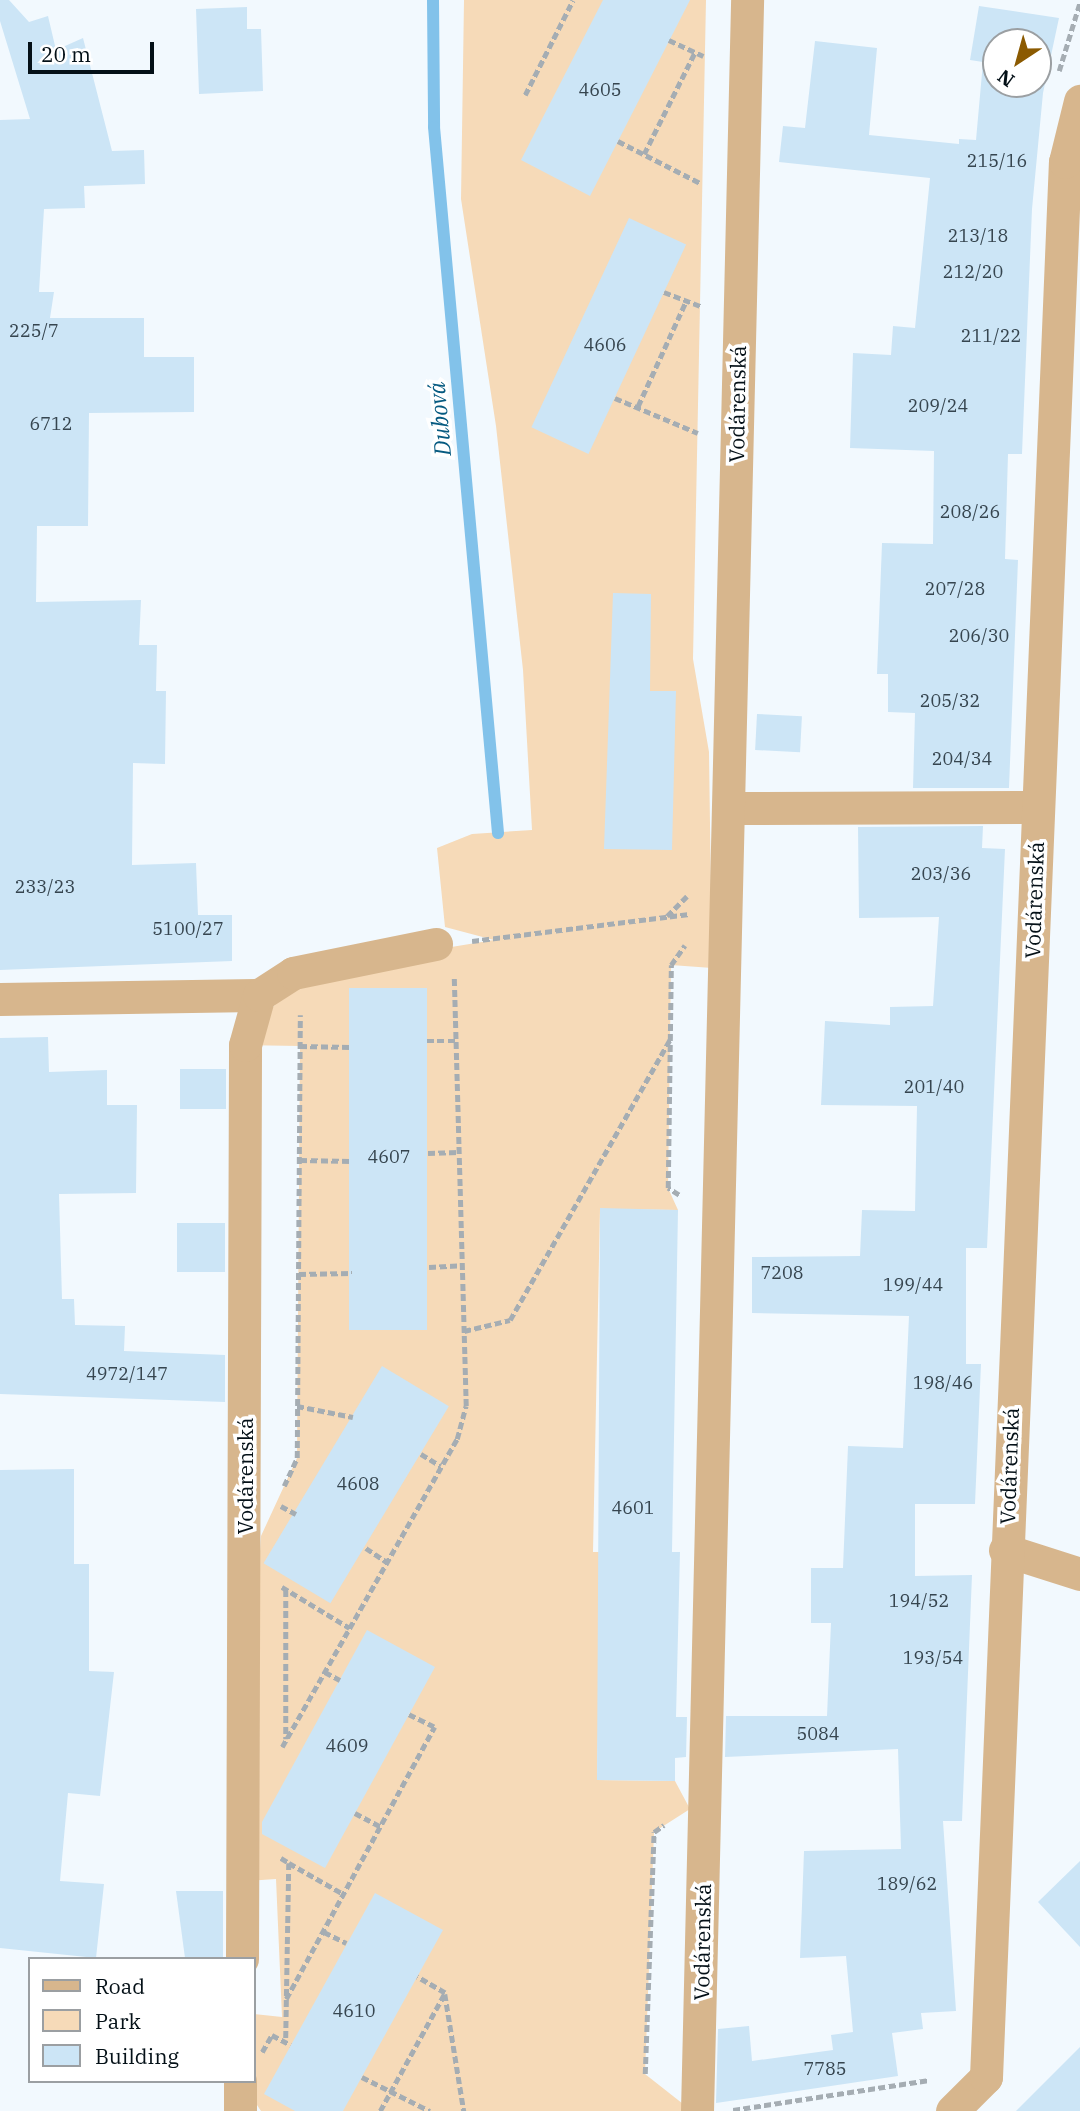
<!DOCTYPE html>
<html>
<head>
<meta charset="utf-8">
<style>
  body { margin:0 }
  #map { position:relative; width:1080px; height:2111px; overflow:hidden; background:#f2f9fe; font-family:"IBM Plex Serif",serif }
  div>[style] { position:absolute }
  .green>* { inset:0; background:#f6dab8 }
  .stream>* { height:12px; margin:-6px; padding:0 6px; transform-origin:6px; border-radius:6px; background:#82c2ea }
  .building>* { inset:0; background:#cce5f6; transform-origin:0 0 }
  .path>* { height:4.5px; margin-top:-2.25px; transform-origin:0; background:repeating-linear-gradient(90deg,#a5adb3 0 7px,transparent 0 10.5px) }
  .minor>* { height:33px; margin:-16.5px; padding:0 16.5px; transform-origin:16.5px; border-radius:16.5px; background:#d7b68d }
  span { translate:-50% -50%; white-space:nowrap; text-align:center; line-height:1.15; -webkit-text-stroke:7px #fff; paint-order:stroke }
  .number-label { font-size:18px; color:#36454f }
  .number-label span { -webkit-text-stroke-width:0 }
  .street-label { font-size:21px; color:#041017 }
  .water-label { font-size:23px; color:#065a80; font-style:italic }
  .legend { position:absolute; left:28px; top:1957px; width:228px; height:126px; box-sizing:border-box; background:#fff; border:2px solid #9b9fa2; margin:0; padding:9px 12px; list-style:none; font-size:21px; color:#041017 }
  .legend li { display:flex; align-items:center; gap:14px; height:35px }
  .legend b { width:35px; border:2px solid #9b9fa2 }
  .north { position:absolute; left:982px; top:28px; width:70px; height:70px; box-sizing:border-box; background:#fff; border:2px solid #9b9fa2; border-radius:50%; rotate:216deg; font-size:19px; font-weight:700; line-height:28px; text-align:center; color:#041017 }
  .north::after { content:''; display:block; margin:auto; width:24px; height:32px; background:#8b5a01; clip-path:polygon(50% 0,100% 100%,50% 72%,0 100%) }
  .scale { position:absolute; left:28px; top:42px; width:126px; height:32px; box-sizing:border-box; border:4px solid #041017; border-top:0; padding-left:9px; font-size:21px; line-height:24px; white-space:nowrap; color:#041017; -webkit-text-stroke:5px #fff; paint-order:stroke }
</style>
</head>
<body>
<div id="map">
  <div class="green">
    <div style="clip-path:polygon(464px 0,706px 0,693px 659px,709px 752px,712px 968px,671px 965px,668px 1188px,678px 1210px,600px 1209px,593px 1552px,602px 1552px,597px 1780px,675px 1781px,690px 1809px,654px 1832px,645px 2074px,692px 2111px,261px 2111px,255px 2102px,254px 2014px,282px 2017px,276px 1879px,248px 1881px,243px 1814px,261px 1536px,297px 1458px,300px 1046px,245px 1045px,299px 972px,494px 940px,445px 927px,437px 848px,472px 834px,532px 830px,523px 670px,496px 426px,461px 199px)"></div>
  </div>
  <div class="stream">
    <div style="left:433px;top:0;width:127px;rotate:89.5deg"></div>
    <div style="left:434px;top:127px;width:709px;rotate:84.82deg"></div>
  </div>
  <div class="building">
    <div style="clip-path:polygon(0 0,9px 0,29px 22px,48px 16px,56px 50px,83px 38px,112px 151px,144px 150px,145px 184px,84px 186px,85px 208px,44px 209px,39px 292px,54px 292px,50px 318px,144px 318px,144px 357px,194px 357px,194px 412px,89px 413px,88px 526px,37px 526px,36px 602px,141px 600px,139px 645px,157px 645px,156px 691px,166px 691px,165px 764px,133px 763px,132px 865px,196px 863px,198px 915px,232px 915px,232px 961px,0 970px,0 120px,30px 119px,0 21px)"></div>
    <div style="clip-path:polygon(603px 0,690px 0,590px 196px,521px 160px)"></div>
    <div style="clip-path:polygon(evenodd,979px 6px,1059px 18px,1043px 93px,1032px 209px,1022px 454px,1008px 454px,1005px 559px,1018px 560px,1009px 788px,913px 788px,915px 713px,888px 712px,888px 674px,877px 674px,882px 543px,933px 544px,934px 451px,850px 448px,853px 353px,891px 355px,893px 326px,915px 328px,930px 178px,779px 162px,783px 126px,805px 128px,815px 41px,877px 48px,869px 135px,959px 144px,959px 139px,976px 140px,983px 62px,970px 60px,979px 6px,996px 42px,1038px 42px,1038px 84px,996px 84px,996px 42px)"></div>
    <div style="clip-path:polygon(247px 7px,247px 29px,261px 29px,263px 91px,199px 94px,196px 9px)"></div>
    <div style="left:629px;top:218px;width:63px;height:231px;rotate:25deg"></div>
    <div style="clip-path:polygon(613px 593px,651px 594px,650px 691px,676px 691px,672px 850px,604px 849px)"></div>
    <div style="left:757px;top:714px;width:45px;height:36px;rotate:3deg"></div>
    <div style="clip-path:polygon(983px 826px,982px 848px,1005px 849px,987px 1248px,966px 1248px,966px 1364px,981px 1364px,975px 1504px,915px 1504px,915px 1576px,972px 1575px,962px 1821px,943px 1821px,956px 2011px,921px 2013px,923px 2029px,892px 2033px,898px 2076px,716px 2103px,718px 2029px,749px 2026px,752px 2061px,833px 2050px,831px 2035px,853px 2032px,846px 1956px,800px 1958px,804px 1851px,901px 1849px,898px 1749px,725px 1757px,726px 1716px,827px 1716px,831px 1623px,811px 1623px,811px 1568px,843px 1568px,848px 1446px,903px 1448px,909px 1316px,752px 1313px,752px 1257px,860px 1256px,862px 1210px,915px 1211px,917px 1106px,821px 1105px,825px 1021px,890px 1025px,890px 1007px,933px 1006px,939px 917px,859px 918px,858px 827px)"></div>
    <div style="left:349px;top:988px;width:78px;height:342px"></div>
    <div style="clip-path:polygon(48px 1037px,49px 1072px,107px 1070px,107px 1105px,137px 1105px,136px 1193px,59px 1194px,62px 1299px,74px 1299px,75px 1325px,125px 1326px,124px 1351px,225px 1355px,225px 1402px,0 1394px,0 1038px)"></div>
    <div style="left:226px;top:1069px;width:40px;height:46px;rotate:90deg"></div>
    <div style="clip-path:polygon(600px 1208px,678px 1210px,672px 1552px,680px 1552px,676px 1717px,687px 1717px,686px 1757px,675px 1758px,675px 1781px,597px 1780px)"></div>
    <div style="left:225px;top:1223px;width:49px;height:48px;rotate:90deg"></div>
    <div style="left:382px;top:1366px;width:78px;height:230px;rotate:31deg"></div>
    <div style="clip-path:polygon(74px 1469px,74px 1564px,89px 1564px,89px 1671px,114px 1672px,100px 1796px,68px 1793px,60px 1881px,104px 1884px,96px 1958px,0 1948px,0 1470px)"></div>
    <div style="clip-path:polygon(367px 1630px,435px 1667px,325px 1868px,262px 1834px,262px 1822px)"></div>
    <div style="clip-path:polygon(1080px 1861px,1080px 1947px,1038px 1902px)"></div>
    <div style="clip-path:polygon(176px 1891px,223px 1891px,223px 1959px,185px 1958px)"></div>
    <div style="clip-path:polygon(375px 1893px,443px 1930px,343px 2111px,295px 2111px,264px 2094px)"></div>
    <div style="clip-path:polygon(1080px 2047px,1080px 2111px,1016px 2111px)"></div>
  </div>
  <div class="path">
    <div style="left:669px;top:40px;width:38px;rotate:25deg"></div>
    <div style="left:1059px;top:71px;width:72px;rotate:-73.1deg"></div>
    <div style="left:525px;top:95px;width:106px;rotate:-63.2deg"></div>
    <div style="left:618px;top:141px;width:94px;rotate:27.1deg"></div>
    <div style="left:644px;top:154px;width:114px;rotate:-63.4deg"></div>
    <div style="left:664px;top:292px;width:39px;rotate:21deg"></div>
    <div style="left:615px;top:398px;width:90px;rotate:22.9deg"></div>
    <div style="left:638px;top:406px;width:115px;rotate:-65.4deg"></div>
    <div style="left:667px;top:916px;width:28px;rotate:-45deg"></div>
    <div style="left:472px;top:941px;width:219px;rotate:-7.1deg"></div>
    <div style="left:427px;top:1041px;width:29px"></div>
    <div style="left:300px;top:1046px;width:50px;rotate:1.1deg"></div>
    <div style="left:428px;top:1153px;width:31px;rotate:-2deg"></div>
    <div style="left:300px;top:1160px;width:51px;rotate:1.1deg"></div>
    <div style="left:679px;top:1195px;width:13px;rotate:-148deg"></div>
    <div style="left:668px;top:1188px;width:223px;rotate:-89.2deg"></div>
    <div style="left:671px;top:965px;width:24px;rotate:-55deg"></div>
    <div style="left:429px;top:1267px;width:33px;rotate:-3deg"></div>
    <div style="left:299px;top:1274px;width:53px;rotate:-1.1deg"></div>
    <div style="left:464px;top:1331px;width:47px;rotate:-13.4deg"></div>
    <div style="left:510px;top:1320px;width:323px;rotate:-60.3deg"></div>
    <div style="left:297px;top:1406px;width:57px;rotate:11.1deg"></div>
    <div style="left:421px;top:1454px;width:23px;rotate:31deg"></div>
    <div style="left:284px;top:1486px;width:31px;rotate:-65deg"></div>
    <div style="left:297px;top:1458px;width:443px;rotate:-89.6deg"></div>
    <div style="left:281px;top:1506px;width:17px;rotate:28deg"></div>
    <div style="left:366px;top:1548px;width:25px;rotate:34deg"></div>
    <div style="left:282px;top:1587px;width:79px;rotate:31.1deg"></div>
    <div style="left:286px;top:1590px;width:149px;rotate:90deg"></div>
    <div style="left:325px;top:1672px;width:17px;rotate:28deg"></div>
    <div style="left:282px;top:1747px;width:354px;rotate:-60.4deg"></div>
    <div style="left:457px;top:1439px;width:34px;rotate:-75deg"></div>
    <div style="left:466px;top:1406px;width:429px;rotate:-91.6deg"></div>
    <div style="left:355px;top:1813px;width:30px;rotate:28deg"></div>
    <div style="left:281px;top:1858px;width:9px;rotate:32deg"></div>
    <div style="left:289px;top:1863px;width:179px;rotate:91deg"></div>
    <div style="left:289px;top:1863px;width:64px;rotate:29.7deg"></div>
    <div style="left:324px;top:1932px;width:25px;rotate:26deg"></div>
    <div style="left:445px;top:1994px;width:119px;rotate:80.8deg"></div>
    <div style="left:286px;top:1999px;width:310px;rotate:-61.4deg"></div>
    <div style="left:434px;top:1727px;width:28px;rotate:-154deg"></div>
    <div style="left:262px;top:2052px;width:20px;rotate:-60deg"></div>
    <div style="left:272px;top:2035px;width:21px;rotate:28deg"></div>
    <div style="left:645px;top:2074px;width:242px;rotate:-87.9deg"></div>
    <div style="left:654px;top:1832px;width:12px;rotate:-35deg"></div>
    <div style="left:362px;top:2077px;width:76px;rotate:26.6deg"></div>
    <div style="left:733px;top:2110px;width:197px;rotate:-8.7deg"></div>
    <div style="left:380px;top:2111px;width:135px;rotate:-61.2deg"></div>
    <div style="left:445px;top:1993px;width:32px;rotate:-150deg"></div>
  </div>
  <div class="minor">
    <div style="left:732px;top:808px;width:305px;rotate:-0.2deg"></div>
    <div style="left:0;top:999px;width:259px;rotate:-0.9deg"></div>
    <div style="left:1005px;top:1550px;width:79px;rotate:17.7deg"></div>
    <div style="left:242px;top:1959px;width:914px;rotate:-89.81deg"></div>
    <div style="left:245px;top:1045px;width:52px;rotate:-74.4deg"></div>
    <div style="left:259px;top:995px;width:40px;rotate:-32.9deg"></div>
    <div style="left:293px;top:973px;width:146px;rotate:-11.5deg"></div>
    <div style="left:240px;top:2111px;width:30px;rotate:-90deg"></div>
    <div style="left:697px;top:2111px;width:2112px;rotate:-88.64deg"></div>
    <div style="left:952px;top:2111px;width:48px;rotate:-45deg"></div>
    <div style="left:986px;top:2077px;width:1917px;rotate:-87.64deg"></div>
    <div style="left:1065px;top:162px;width:63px;rotate:-76.2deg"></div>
  </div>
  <div class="number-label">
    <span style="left:600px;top:90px">4605</span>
    <span style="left:997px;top:161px">215/16</span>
    <span style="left:978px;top:236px">213/18</span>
    <span style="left:973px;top:272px">212/20</span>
    <span style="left:34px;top:331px">225/7</span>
    <span style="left:991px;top:336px">211/22</span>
    <span style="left:605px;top:345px">4606</span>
    <span style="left:938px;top:406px">209/24</span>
    <span style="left:51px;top:424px">6712</span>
    <span style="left:970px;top:512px">208/26</span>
    <span style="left:955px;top:589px">207/28</span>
    <span style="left:979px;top:636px">206/30</span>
    <span style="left:950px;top:701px">205/32</span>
    <span style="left:962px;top:759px">204/34</span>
    <span style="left:941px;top:874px">203/36</span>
    <span style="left:45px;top:887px">233/23</span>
    <span style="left:188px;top:929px">5100/27</span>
    <span style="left:934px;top:1087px">201/40</span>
    <span style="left:389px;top:1157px">4607</span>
    <span style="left:782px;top:1273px">7208</span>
    <span style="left:913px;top:1285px">199/44</span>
    <span style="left:127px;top:1374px">4972/147</span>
    <span style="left:943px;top:1383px">198/46</span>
    <span style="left:358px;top:1484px">4608</span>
    <span style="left:633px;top:1508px">4601</span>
    <span style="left:919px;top:1601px">194/52</span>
    <span style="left:933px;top:1658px">193/54</span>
    <span style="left:818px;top:1734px">5084</span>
    <span style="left:347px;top:1746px">4609</span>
    <span style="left:907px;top:1884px">189/62</span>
    <span style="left:354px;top:2011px">4610</span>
    <span style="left:825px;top:2069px">7785</span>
  </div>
  <div class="street-label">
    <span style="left:737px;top:404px;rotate:-89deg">Vodárenská</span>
    <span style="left:1034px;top:900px;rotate:-88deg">Vodárenská</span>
    <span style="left:1009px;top:1466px;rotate:-88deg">Vodárenská</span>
    <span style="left:245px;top:1476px;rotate:-90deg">Vodárenská</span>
    <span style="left:702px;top:1942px;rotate:-89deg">Vodárenská</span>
  </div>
  <div class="water-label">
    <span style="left:439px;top:419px;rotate:-95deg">Dubová</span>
  </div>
  <ul class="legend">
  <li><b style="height:9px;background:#d7b68d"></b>Road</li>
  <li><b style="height:19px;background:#f6dab8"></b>Park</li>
  <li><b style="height:19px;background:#cce5f6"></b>Building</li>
  </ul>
  <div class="north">N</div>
  <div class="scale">20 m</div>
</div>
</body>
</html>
